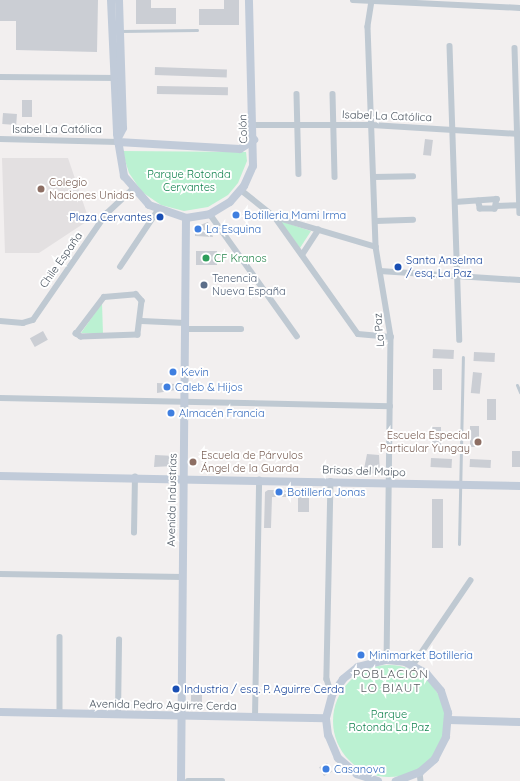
<!DOCTYPE html>
<html>
<head>
<meta charset="utf-8">
<style>
  body { margin:0 }
  #map { position:relative; width:520px; height:781px; overflow:hidden; background:#f2efef; font-family:Quicksand,sans-serif }
  div>[style] { position:absolute }
  .education>* { inset:0; background:#e3e0e1 }
  .green>* { inset:0; background:#bbf1d2 }
  .round { border-radius:50% }
  .building>* { inset:0; background:#cbced4; transform-origin:0 0 }
  .lane>* { height:3px; margin:-1.5px; padding:0 1.5px; transform-origin:1.5px; border-radius:1.5px; background:#bfc9d2 }
  .street>* { height:5.5px; margin:-2.75px; padding:0 2.75px; transform-origin:2.75px; border-radius:2.75px; background:#bfc9d2 }
  .secondary>* { height:8px; margin:-4px; padding:0 4px; transform-origin:4px; border-radius:4px; background:#c1cbd9 }
  .dots>* { width:11px; height:11px; translate:-50% -50%; box-sizing:border-box; border:2px solid #fff; border-radius:50% }
  span { translate:-50% -50%; white-space:nowrap; text-align:center; line-height:1.15; -webkit-text-stroke:4px #fff; paint-order:stroke }
  .street-label { font-size:11px; color:#46515d }
  .park-label { font-size:11px; color:#12834f }
  .education-label { font-size:11px; color:#785e54 }
  .left { translate:0 -50%; text-align:left }
  .right { translate:-100% -50%; text-align:right }
  .shop-label { font-size:11px; color:#366cbe }
  .transit-label { font-size:11px; color:#164399 }
  .leisure-label { font-size:11px; color:#27864d }
  .service-label { font-size:11px; color:#4e5e75 }
  .neighbourhood-label { font-size:12px; color:#5b5f64; letter-spacing:1px }
</style>
</head>
<body>
<div id="map">
  <div class="education">
    <div style="clip-path:polygon(2px 158px,68px 158px,89px 220px,39px 253px,5px 253px)"></div>
  </div>
  <div class="green">
    <div style="clip-path:polygon(122px 151px,246px 152px,247px 161px,238px 183px,228px 195px,208px 207px,184px 211px,161px 205px,142px 192px,129px 173px)"></div>
    <div style="clip-path:polygon(280px 221px,311px 231px,300px 248px)"></div>
    <div style="clip-path:polygon(102px 303px,103px 334px,81px 333px)"></div>
    <div class="round" style="left:333px;top:665px;width:112px;height:112px"></div>
  </div>
  <div class="building">
    <div style="clip-path:polygon(0 0,98px 0,97px 52px,16px 50px,16px 21px,0 21px)"></div>
    <div style="clip-path:polygon(136px 0,151px 0,151px 8px,176px 8px,176px 24px,136px 24px)"></div>
    <div style="clip-path:polygon(224px 0,239px 0,239px 25px,199px 25px,199px 9px,224px 9px)"></div>
    <div style="left:155px;top:67px;width:72px;height:8px;rotate:2deg"></div>
    <div style="left:157px;top:86px;width:71px;height:8px;rotate:1deg"></div>
    <div style="left:22px;top:100px;width:10px;height:17px"></div>
    <div style="left:3px;top:113px;width:14px;height:11px;rotate:4deg"></div>
    <div style="left:425px;top:139px;width:8px;height:16px;rotate:7deg"></div>
    <div style="clip-path:polygon(208px 222px,213px 237px,195px 236px,195px 227px)"></div>
    <div style="left:196px;top:251px;width:21px;height:14px"></div>
    <div style="left:43px;top:331px;width:10px;height:15px;rotate:61deg"></div>
    <div style="left:433px;top:349px;width:21px;height:9px;rotate:3deg"></div>
    <div style="left:474px;top:352px;width:21px;height:9px;rotate:3deg"></div>
    <div style="left:433px;top:369px;width:9px;height:21px"></div>
    <div style="left:473px;top:372px;width:9px;height:21px;rotate:6deg"></div>
    <div style="clip-path:polygon(157px 383px,176px 384px,176px 390px,157px 393px)"></div>
    <div style="left:487px;top:399px;width:9px;height:21px"></div>
    <div style="left:470px;top:426px;width:9px;height:21px"></div>
    <div style="left:432px;top:427px;width:9px;height:21px"></div>
    <div style="left:512px;top:451px;width:8px;height:16px"></div>
    <div style="clip-path:polygon(367px 454px,379px 455px,380px 473px,363px 474px)"></div>
    <div style="clip-path:polygon(155px 455px,175px 456px,174px 466px,154px 467px)"></div>
    <div style="left:431px;top:458px;width:21px;height:9px;rotate:3deg"></div>
    <div style="left:470px;top:459px;width:21px;height:8px;rotate:3deg"></div>
    <div style="clip-path:polygon(268px 490px,289px 490px,288px 497px,272px 497px,271px 528px,264px 528px,265px 492px)"></div>
    <div style="left:298px;top:497px;width:11px;height:15px"></div>
    <div style="left:432px;top:499px;width:11px;height:49px"></div>
    <div style="clip-path:polygon(191px 694px,202px 695px,202px 705px,191px 702px)"></div>
    <div style="left:327px;top:763px;width:10px;height:9px;rotate:61deg"></div>
  </div>
  <div class="lane">
    <div style="left:121px;top:31px;width:76px;rotate:-0.8deg"></div>
    <div style="left:517px;top:385px;width:8px;rotate:67deg"></div>
    <div style="left:459px;top:544px;width:187px;rotate:-88.8deg"></div>
  </div>
  <div class="street">
    <div style="left:353px;top:0;width:167px;rotate:2.7deg"></div>
    <div style="left:372px;top:1px;width:26px;rotate:99deg"></div>
    <div style="left:368px;top:27px;width:220px;rotate:87.9deg"></div>
    <div style="left:376px;top:247px;width:91px;rotate:80.5deg"></div>
    <div style="left:391px;top:337px;width:323px;rotate:90.7deg"></div>
    <div style="left:450px;top:46px;width:294px;rotate:88.1deg"></div>
    <div style="left:515px;top:48px;width:165px;rotate:88.3deg"></div>
    <div style="left:0;top:77px;width:118px;rotate:0.5deg"></div>
    <div style="left:297px;top:94px;width:80px;rotate:88.6deg"></div>
    <div style="left:333px;top:94px;width:83px;rotate:88.6deg"></div>
    <div style="left:254px;top:125px;width:118px"></div>
    <div style="left:372px;top:125px;width:148px;rotate:3.5deg"></div>
    <div style="left:0;top:139px;width:118px;rotate:1.5deg"></div>
    <div style="left:374px;top:177px;width:39px;rotate:-1deg"></div>
    <div style="left:241px;top:190px;width:43px;rotate:38.5deg"></div>
    <div style="left:275px;top:217px;width:143px;rotate:54.6deg"></div>
    <div style="left:358px;top:334px;width:33px;rotate:5deg"></div>
    <div style="left:455px;top:202px;width:42px;rotate:-4.1deg"></div>
    <div style="left:497px;top:199px;width:10px;rotate:101deg"></div>
    <div style="left:495px;top:209px;width:15px;rotate:180deg"></div>
    <div style="left:480px;top:209px;width:8px;rotate:-104deg"></div>
    <div style="left:496px;top:206px;width:24px;rotate:-2deg"></div>
    <div style="left:210px;top:214px;width:150px;rotate:54.5deg"></div>
    <div style="left:275px;top:217px;width:105px;rotate:16.5deg"></div>
    <div style="left:376px;top:221px;width:37px;rotate:-2deg"></div>
    <div style="left:302px;top:255px;width:30px;rotate:-57deg"></div>
    <div style="left:120px;top:267px;width:69px;rotate:-56.3deg"></div>
    <div style="left:380px;top:271px;width:140px;rotate:3.7deg"></div>
    <div style="left:136px;top:294px;width:9px;rotate:49deg"></div>
    <div style="left:142px;top:301px;width:34px;rotate:97deg"></div>
    <div style="left:138px;top:335px;width:57px;rotate:178deg"></div>
    <div style="left:81px;top:337px;width:6px;rotate:-149deg"></div>
    <div style="left:76px;top:334px;width:46px;rotate:-52.9deg"></div>
    <div style="left:104px;top:297px;width:32px;rotate:-5deg"></div>
    <div style="left:0;top:321px;width:23px;rotate:5deg"></div>
    <div style="left:23px;top:323px;width:10px;rotate:-17deg"></div>
    <div style="left:33px;top:320px;width:129px;rotate:-55.4deg"></div>
    <div style="left:106px;top:214px;width:35px;rotate:-43deg"></div>
    <div style="left:142px;top:321px;width:43px;rotate:2.7deg"></div>
    <div style="left:185px;top:329px;width:56px"></div>
    <div style="left:0;top:398px;width:390px;rotate:1.2deg"></div>
    <div style="left:331px;top:481px;width:198px;rotate:91.2deg"></div>
    <div style="left:327px;top:679px;width:17px;rotate:73deg"></div>
    <div style="left:134px;top:533px;width:56px;rotate:-89deg"></div>
    <div style="left:0;top:574px;width:183px;rotate:0.9deg"></div>
    <div style="left:60px;top:637px;width:77px;rotate:90deg"></div>
    <div style="left:413px;top:665px;width:102px;rotate:-55.8deg"></div>
    <div style="left:118px;top:715px;width:75px;rotate:-89.2deg"></div>
    <div style="left:255px;top:717px;width:237px;rotate:-89deg"></div>
    <div style="left:420px;top:772px;width:9px;rotate:84deg"></div>
    <div style="left:188px;top:781px;width:34px"></div>
  </div>
  <div class="secondary">
    <div style="left:111px;top:0;width:134px;rotate:87.4deg"></div>
    <div style="left:117px;top:134px;width:43px;rotate:80.5deg"></div>
    <div style="left:124px;top:176px;width:38px;rotate:49deg"></div>
    <div style="left:149px;top:205px;width:39px;rotate:19deg"></div>
    <div style="left:186px;top:218px;width:24px;rotate:-9deg"></div>
    <div style="left:210px;top:214px;width:23px;rotate:-31deg"></div>
    <div style="left:230px;top:202px;width:21px;rotate:-49deg"></div>
    <div style="left:244px;top:186px;width:22px;rotate:-66deg"></div>
    <div style="left:253px;top:166px;width:166px;rotate:-91.4deg"></div>
    <div style="left:118px;top:138px;width:11px;rotate:-63deg"></div>
    <div style="left:123px;top:128px;width:128px;rotate:-91.8deg"></div>
    <div style="left:118px;top:142px;width:122px;rotate:3.3deg"></div>
    <div style="left:240px;top:149px;width:17px;rotate:-33deg"></div>
    <div style="left:0;top:476px;width:520px;rotate:1.1deg"></div>
    <div style="left:0;top:712px;width:326px;rotate:1.1deg"></div>
    <div style="left:449px;top:720px;width:71px;rotate:1.6deg"></div>
    <div style="left:181px;top:781px;width:563px;rotate:-89.49deg"></div>
    <div style="left:378px;top:781px;width:22px;rotate:-162deg"></div>
    <div style="left:357px;top:774px;width:25px;rotate:-140deg"></div>
    <div style="left:338px;top:758px;width:25px;rotate:-113deg"></div>
    <div style="left:328px;top:735px;width:17px;rotate:-97deg"></div>
    <div style="left:326px;top:718px;width:24px;rotate:-75deg"></div>
    <div style="left:332px;top:695px;width:19px;rotate:-55deg"></div>
    <div style="left:343px;top:679px;width:19px;rotate:-39deg"></div>
    <div style="left:358px;top:667px;width:30px;rotate:-14deg"></div>
    <div style="left:387px;top:660px;width:18px;rotate:6deg"></div>
    <div style="left:405px;top:662px;width:24px;rotate:28deg"></div>
    <div style="left:426px;top:673px;width:23px;rotate:50deg"></div>
    <div style="left:441px;top:691px;width:23px;rotate:72deg"></div>
    <div style="left:448px;top:713px;width:24px;rotate:95deg"></div>
    <div style="left:446px;top:737px;width:25px;rotate:117deg"></div>
    <div style="left:435px;top:759px;width:20px;rotate:139deg"></div>
    <div style="left:420px;top:772px;width:26px;rotate:159deg"></div>
  </div>
  <div class="dots">
    <div style="left:41px;top:189px;background:#8d6e63"></div>
    <div style="left:236px;top:215px;background:#3f7fe0"></div>
    <div style="left:160px;top:217px;background:#1a4fb4"></div>
    <div style="left:198px;top:229px;background:#3f7fe0"></div>
    <div style="left:206px;top:258px;background:#2e9e5b"></div>
    <div style="left:398px;top:267px;background:#1a4fb4"></div>
    <div style="left:204px;top:285px;background:#5c6f8a"></div>
    <div style="left:173px;top:372px;background:#3f7fe0"></div>
    <div style="left:167px;top:387px;background:#3f7fe0"></div>
    <div style="left:171px;top:413px;background:#3f7fe0"></div>
    <div style="left:478px;top:442px;background:#8d6e63"></div>
    <div style="left:193px;top:462px;background:#8d6e63"></div>
    <div style="left:279px;top:492px;background:#3f7fe0"></div>
    <div style="left:361px;top:655px;background:#3f7fe0"></div>
    <div style="left:176px;top:689px;background:#1a4fb4"></div>
    <div style="left:326px;top:769px;background:#3f7fe0"></div>
  </div>
  <div class="street-label">
    <span style="left:387px;top:116px;rotate:2deg">Isabel La Católica</span>
    <span style="left:57px;top:129px">Isabel La Católica</span>
    <span style="left:243px;top:129px;rotate:-92deg">Colón</span>
    <span style="left:61px;top:260px;rotate:-55deg">Chile España</span>
    <span style="left:379px;top:330px;rotate:-95deg">La Paz</span>
    <span style="left:364px;top:471px;rotate:2deg">Brisas del Maipo</span>
    <span style="left:172px;top:500px;rotate:-89deg">Avenida Industrias</span>
    <span style="left:163px;top:705px;rotate:1deg">Avenida Pedro Aguirre Cerda</span>
  </div>
  <div class="park-label">
    <span style="left:189px;top:181px">Parque Rotonda<br>Cervantes</span>
    <span style="left:389px;top:721px">Parque<br>Rotonda La Paz</span>
  </div>
  <div class="education-label">
    <span class="left" style="left:49px;top:189px">Colegio<br>Naciones Unidas</span>
    <span class="right" style="left:470px;top:442px">Escuela Especial<br>Particular Yungay</span>
    <span class="left" style="left:201px;top:462px">Escuela de Párvulos<br>Ángel de la Guarda</span>
  </div>
  <div class="shop-label">
    <span class="left" style="left:244px;top:215px">Botilleria Mami Irma</span>
    <span class="left" style="left:206px;top:229px">La Esquina</span>
    <span class="left" style="left:181px;top:372px">Kevin</span>
    <span class="left" style="left:175px;top:387px">Caleb &amp; Hijos</span>
    <span class="left" style="left:179px;top:413px">Almacén Francia</span>
    <span class="left" style="left:287px;top:492px">Botillería Jonas</span>
    <span class="left" style="left:369px;top:655px">Minimarket Botilleria</span>
    <span class="left" style="left:334px;top:769px">Casanova</span>
  </div>
  <div class="transit-label">
    <span class="right" style="left:152px;top:217px">Plaza Cervantes</span>
    <span class="left" style="left:406px;top:267px">Santa Anselma<br>/ esq. La Paz</span>
    <span class="left" style="left:184px;top:689px">Industria / esq. P. Aguirre Cerda</span>
  </div>
  <div class="leisure-label">
    <span class="left" style="left:214px;top:258px">CF Kranos</span>
  </div>
  <div class="service-label">
    <span class="left" style="left:212px;top:285px">Tenencia<br>Nueva España</span>
  </div>
  <div class="neighbourhood-label">
    <span style="left:391px;top:681px">POBLACIÓN<br>LO BIAUT</span>
  </div>
</div>
</body>
</html>
